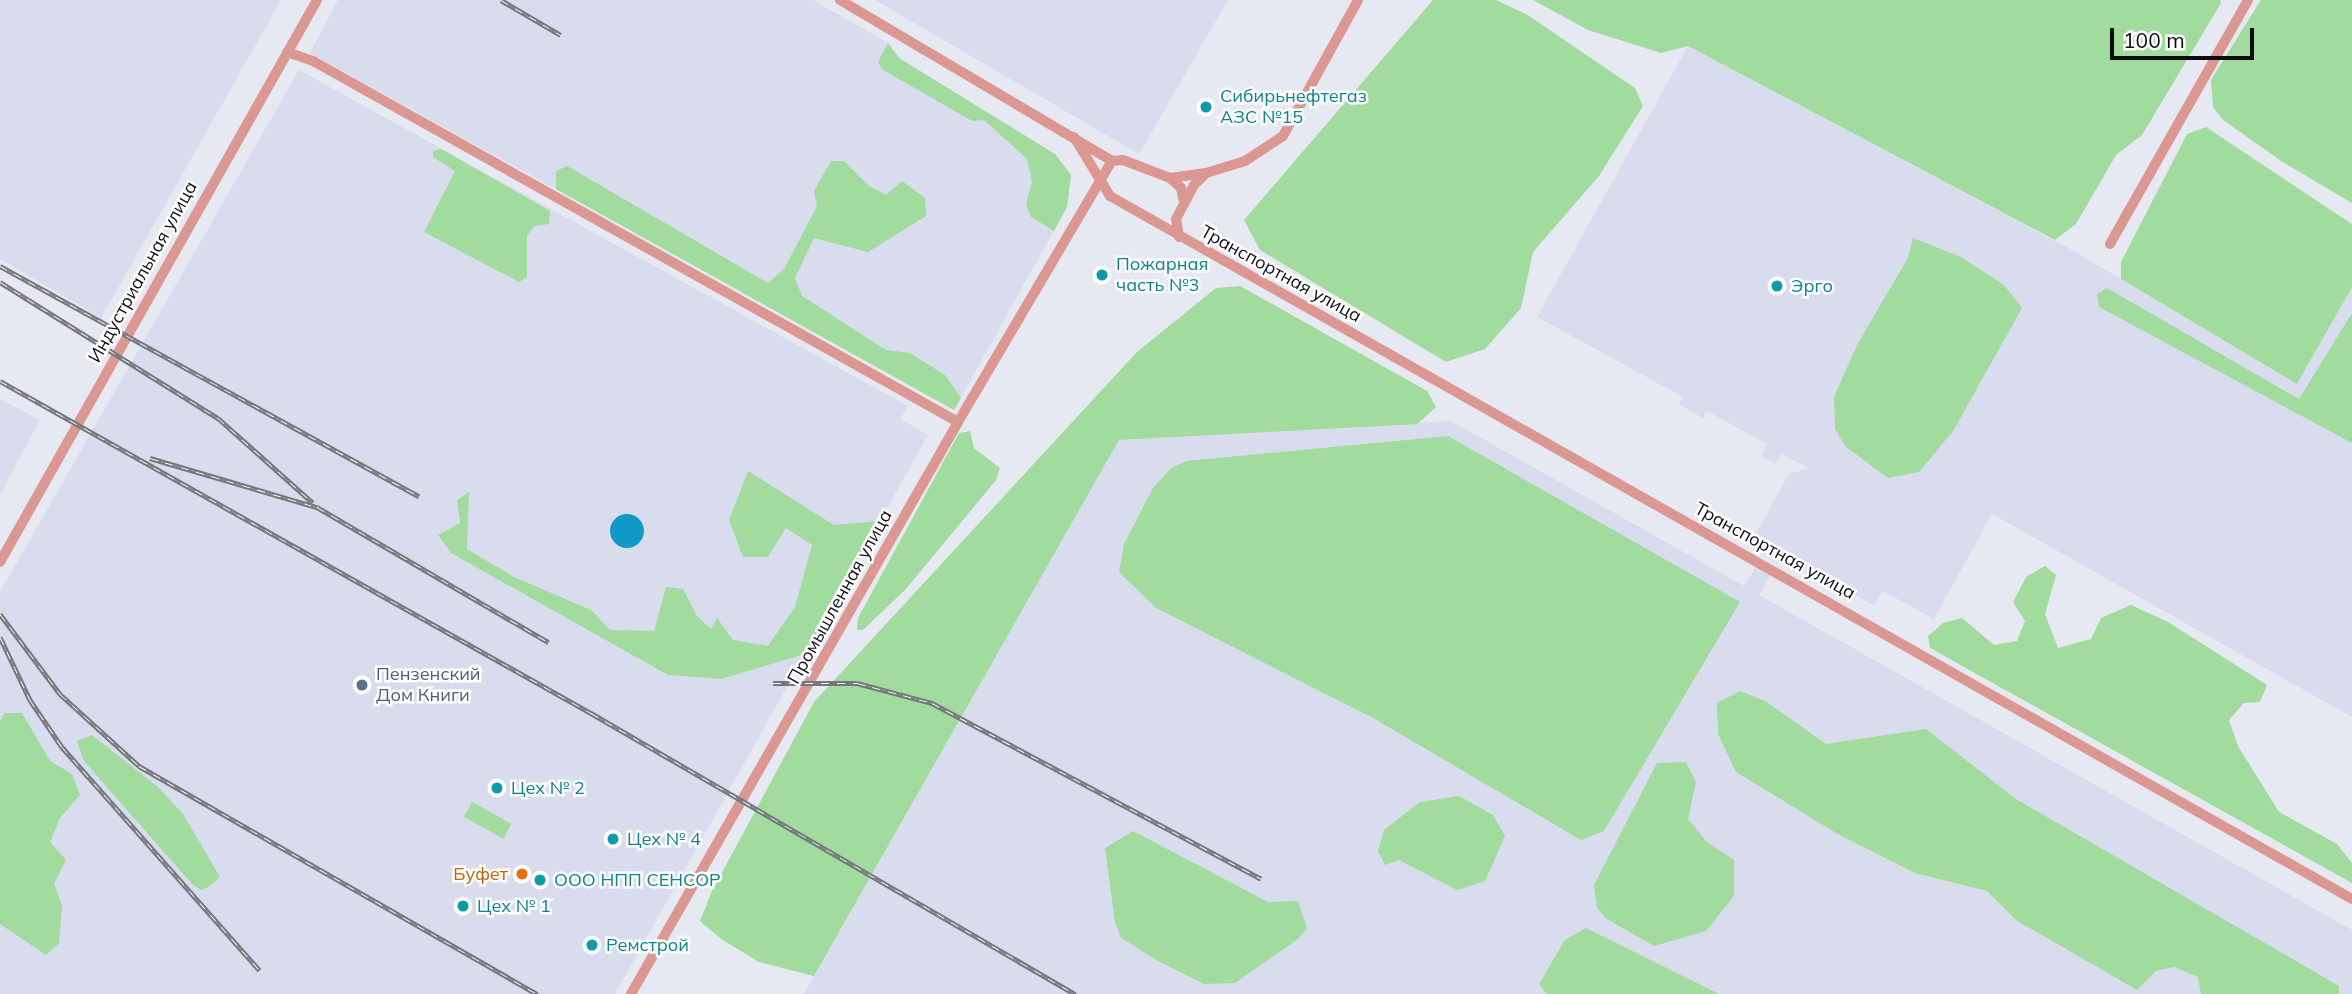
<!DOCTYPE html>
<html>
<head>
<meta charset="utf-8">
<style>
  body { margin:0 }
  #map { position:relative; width:2352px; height:994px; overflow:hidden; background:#e7e9f2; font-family:Mulish,sans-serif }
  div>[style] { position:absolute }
  .built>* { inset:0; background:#d8dcec }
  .green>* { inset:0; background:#a1db9e; transform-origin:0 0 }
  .water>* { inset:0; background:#0f99c7 }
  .round { border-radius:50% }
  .minor>* { height:10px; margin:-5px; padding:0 5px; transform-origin:5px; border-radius:5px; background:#db9791 }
  .rail>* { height:5px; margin-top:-2.5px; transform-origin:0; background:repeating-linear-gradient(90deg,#fff 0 8px,#76777d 0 16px); box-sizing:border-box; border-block:2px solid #76777d }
  .dots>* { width:19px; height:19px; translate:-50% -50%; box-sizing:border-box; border:4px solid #fff; border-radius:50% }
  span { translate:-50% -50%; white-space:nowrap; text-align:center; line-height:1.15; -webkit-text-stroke:5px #fff; paint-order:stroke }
  .culture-label { font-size:18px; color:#0d838f }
  .left { translate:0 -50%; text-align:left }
  .street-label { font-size:18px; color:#0d0d11 }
  .service-label { font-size:18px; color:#4e5e75 }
  .food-label { font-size:18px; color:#c56008 }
  .right { translate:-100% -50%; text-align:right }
  .scale { position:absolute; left:2110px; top:28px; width:144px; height:32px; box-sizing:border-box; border:4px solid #0d0d11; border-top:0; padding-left:9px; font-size:21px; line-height:24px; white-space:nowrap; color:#0d0d11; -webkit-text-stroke:5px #fff; paint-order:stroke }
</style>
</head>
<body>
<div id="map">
  <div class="built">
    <div style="clip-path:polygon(0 0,281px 0,101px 318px,0 259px)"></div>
    <div style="clip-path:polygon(338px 0,813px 0,888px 43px,899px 58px,1055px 154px,1071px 175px,1067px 207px,954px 410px,310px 53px)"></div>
    <div style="clip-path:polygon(875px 0,1228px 0,1139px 154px)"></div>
    <div style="clip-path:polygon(1688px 46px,2072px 250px,2297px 384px,2352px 287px,2352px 717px,1992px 514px,1934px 619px,1883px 591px,1874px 606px,1784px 555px,1777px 563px,1763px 554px,1768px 546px,1754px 537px,1789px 474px,1809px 468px,1781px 454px,1775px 464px,1761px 456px,1767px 444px,1707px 411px,1703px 418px,1679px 404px,1683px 397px,1537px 317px)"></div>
    <div style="clip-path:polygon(299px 70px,908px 406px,900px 419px,928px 435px,615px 994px,0 994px,0 592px)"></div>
    <div style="clip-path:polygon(0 399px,40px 420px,0 495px)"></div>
    <div style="clip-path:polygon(1451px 421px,1744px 586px,1755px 568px,1763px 572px,1770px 576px,1759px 595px,2352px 930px,2352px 994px,804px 994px,1119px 440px)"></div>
  </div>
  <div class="green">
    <div style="clip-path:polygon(1433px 0,1496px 0,1526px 14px,1635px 88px,1643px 106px,1599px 176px,1533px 252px,1521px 308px,1485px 349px,1446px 362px,1260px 250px,1244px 220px)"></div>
    <div style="clip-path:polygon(1533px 0,2220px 0,2221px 3px,2142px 135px,2116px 155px,2076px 224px,2055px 240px,1688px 46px,1661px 53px,1588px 30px)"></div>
    <div style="clip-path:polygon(2261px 0,2352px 0,2352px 203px,2281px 161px,2222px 119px,2213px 107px,2211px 80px)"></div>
    <div style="clip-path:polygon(888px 43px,899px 58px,1055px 154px,1071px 175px,1067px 207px,1054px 231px,1031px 217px,1026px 204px,1032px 182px,1027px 159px,984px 120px,972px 121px,883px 70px,878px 62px)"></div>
    <div style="clip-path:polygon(2206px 127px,2352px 224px,2352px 287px,2297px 384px,2121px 279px,2121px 262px,2187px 134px)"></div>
    <div style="clip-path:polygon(441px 149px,550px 211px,549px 224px,534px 226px,527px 236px,527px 277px,519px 282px,424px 232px,455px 171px,433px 157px,433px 151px)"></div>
    <div style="clip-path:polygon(831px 161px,844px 161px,869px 186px,886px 195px,902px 181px,925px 198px,926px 216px,868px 252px,814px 238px,795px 278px,802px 296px,886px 350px,910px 353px,945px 375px,961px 398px,954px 410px,556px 189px,556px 171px,567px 166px,768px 283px,784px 269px,817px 206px,814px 191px)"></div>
    <div style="clip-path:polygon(1913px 238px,1961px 257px,2004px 285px,2022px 308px,1953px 431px,1919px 472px,1888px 478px,1846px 447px,1835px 429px,1834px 397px,1858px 343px,1908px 258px)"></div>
    <div style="clip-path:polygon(1240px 286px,1427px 391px,1436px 407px,1417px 424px,1119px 440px,814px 976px,759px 962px,721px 939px,700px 921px,712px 891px,814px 702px,1137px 352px,1216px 288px)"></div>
    <div style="clip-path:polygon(2107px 288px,2299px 399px,2352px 313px,2352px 443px,2099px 307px,2097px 294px)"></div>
    <div style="clip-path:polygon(970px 431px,974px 448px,1000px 468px,996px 480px,906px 589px,863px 630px,857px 630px,858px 618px,959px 433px)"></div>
    <div style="clip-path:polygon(1448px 436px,1740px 602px,1604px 831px,1581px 840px,1373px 718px,1156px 608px,1119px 572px,1124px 544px,1153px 488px,1171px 468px,1186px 461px)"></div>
    <div style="clip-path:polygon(748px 471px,834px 525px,880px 521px,805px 654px,721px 679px,668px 675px,451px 553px,438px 535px,460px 523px,457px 500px,469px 492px,467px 549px,514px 577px,591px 610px,610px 630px,654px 631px,666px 587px,683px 589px,697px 616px,711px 629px,717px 618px,733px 640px,768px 646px,795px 607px,812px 545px,786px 528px,768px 557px,743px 557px,729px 520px)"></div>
    <div style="clip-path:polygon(2045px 566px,2056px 575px,2045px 614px,2058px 648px,2091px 639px,2101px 618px,2131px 605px,2168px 622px,2267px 685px,2260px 702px,2244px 703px,2229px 720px,2238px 746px,2279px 812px,2337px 844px,2352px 863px,2352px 883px,1930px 648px,1928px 636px,1943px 623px,1962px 618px,1994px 645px,2017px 641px,2025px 621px,2013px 602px,2026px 577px)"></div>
    <div style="clip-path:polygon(1740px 691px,1767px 702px,1826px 744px,1926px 729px,2016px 799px,2339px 986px,2339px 994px,2201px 994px,2198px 977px,2174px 967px,2156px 971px,2137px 990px,2016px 920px,1987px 891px,1915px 873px,1836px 833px,1736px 772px,1718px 734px,1717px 703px)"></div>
    <div style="clip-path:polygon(5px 713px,22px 713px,50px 761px,72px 774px,80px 795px,60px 818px,50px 842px,66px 860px,54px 884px,62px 905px,59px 943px,46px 955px,0 924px,0 722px)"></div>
    <div style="clip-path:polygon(92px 735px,158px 787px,183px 814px,220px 877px,209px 887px,201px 890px,192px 884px,84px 761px,77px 741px)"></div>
    <div style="clip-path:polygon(1686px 762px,1696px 782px,1688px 819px,1707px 842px,1734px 860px,1734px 896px,1706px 931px,1654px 946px,1605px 918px,1597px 907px,1594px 885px,1657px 763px)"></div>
    <div style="clip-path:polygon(1459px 796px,1493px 815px,1505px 836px,1485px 881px,1457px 890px,1399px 860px,1385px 865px,1378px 851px,1384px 830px,1420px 802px)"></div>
    <div style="left:472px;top:802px;width:45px;height:17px;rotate:29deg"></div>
    <div style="clip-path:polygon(1133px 831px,1268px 902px,1298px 901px,1307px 928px,1298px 939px,1235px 983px,1204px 984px,1158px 961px,1121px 938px,1115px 922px,1105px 848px)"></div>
    <div style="clip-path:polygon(1586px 928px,1719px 994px,1547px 994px,1539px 984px,1565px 940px)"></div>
  </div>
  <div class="water">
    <div class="round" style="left:610px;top:514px;width:34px;height:34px"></div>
  </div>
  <div class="minor">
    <div style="left:840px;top:0;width:316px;rotate:30.6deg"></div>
    <div style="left:1112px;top:161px;width:11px;rotate:-5deg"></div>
    <div style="left:1123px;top:160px;width:50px;rotate:21deg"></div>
    <div style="left:1170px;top:178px;width:15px;rotate:42deg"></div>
    <div style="left:1181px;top:188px;width:14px;rotate:78deg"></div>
    <div style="left:287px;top:52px;width:28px;rotate:19deg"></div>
    <div style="left:313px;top:61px;width:739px;rotate:29.24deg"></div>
    <div style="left:1074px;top:137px;width:69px;rotate:58.6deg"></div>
    <div style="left:1110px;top:196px;width:1427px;rotate:29.51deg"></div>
    <div style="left:1170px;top:178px;width:36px;rotate:-8deg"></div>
    <div style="left:1206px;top:173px;width:41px;rotate:-17.1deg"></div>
    <div style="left:1245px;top:161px;width:45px;rotate:-33.3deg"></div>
    <div style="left:1283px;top:136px;width:155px;rotate:-61.1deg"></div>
    <div style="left:1179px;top:237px;width:18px;rotate:-99deg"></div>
    <div style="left:1176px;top:219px;width:38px;rotate:-62deg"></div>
    <div style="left:1194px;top:185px;width:17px;rotate:-45deg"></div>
    <div style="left:2110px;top:244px;width:280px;rotate:-60.5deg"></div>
    <div style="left:0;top:562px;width:645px;rotate:-60.57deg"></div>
    <div style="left:631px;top:994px;width:659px;rotate:-60.24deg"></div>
    <div style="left:958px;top:422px;width:303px;rotate:-59.5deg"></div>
  </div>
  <div class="rail">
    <div style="left:501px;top:0;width:69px;rotate:30.3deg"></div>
    <div style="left:0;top:266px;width:478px;rotate:28.8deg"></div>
    <div style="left:0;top:282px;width:257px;rotate:32deg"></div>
    <div style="left:218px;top:418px;width:127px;rotate:41.8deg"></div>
    <div style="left:0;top:381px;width:678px;rotate:29.33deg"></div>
    <div style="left:591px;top:713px;width:560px;rotate:30.14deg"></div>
    <div style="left:150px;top:458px;width:174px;rotate:16.4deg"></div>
    <div style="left:317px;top:507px;width:268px;rotate:30.3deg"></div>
    <div style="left:0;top:614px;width:100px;rotate:53.1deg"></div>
    <div style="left:60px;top:694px;width:107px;rotate:42.3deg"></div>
    <div style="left:139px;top:766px;width:459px;rotate:29.8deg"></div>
    <div style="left:0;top:637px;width:70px;rotate:64.5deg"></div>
    <div style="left:30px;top:700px;width:57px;rotate:55.8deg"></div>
    <div style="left:62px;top:747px;width:298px;rotate:48.5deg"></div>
    <div style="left:773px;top:683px;width:84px"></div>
    <div style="left:857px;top:683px;width:78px;rotate:14.9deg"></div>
    <div style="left:932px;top:703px;width:373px;rotate:28.1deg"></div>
  </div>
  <div class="dots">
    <div style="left:1206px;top:107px;background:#0f9aa8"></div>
    <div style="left:1102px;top:275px;background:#0f9aa8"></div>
    <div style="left:1777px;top:286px;background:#0f9aa8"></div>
    <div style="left:362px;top:685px;background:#5c6f8a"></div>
    <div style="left:497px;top:788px;background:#0f9aa8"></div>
    <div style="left:613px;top:839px;background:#0f9aa8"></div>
    <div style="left:522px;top:874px;background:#e8710a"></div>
    <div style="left:540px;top:880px;background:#0f9aa8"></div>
    <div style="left:463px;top:906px;background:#0f9aa8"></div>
    <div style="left:592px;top:945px;background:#0f9aa8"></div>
  </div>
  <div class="culture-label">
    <span class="left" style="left:1220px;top:107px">Сибирьнефтегаз<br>АЗС №15</span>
    <span class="left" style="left:1116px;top:275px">Пожарная<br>часть №3</span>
    <span class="left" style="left:1791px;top:286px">Эрго</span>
    <span class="left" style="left:511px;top:788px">Цех № 2</span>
    <span class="left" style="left:627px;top:839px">Цех № 4</span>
    <span class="left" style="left:554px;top:880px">ООО НПП СЕНСОР</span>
    <span class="left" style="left:477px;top:906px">Цех № 1</span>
    <span class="left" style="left:606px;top:945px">Ремстрой</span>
  </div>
  <div class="street-label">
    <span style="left:143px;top:272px;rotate:-61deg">Индустриальная улица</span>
    <span style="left:1281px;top:274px;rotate:29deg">Транспортная улица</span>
    <span style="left:1775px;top:551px;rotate:29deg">Транспортная улица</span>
    <span style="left:840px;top:597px;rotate:-61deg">Промышленная улица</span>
  </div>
  <div class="service-label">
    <span class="left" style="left:376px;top:685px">Пензенский<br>Дом Книги</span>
  </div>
  <div class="food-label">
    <span class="right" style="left:508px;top:874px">Буфет</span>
  </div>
  <div class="scale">100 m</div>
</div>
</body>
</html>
